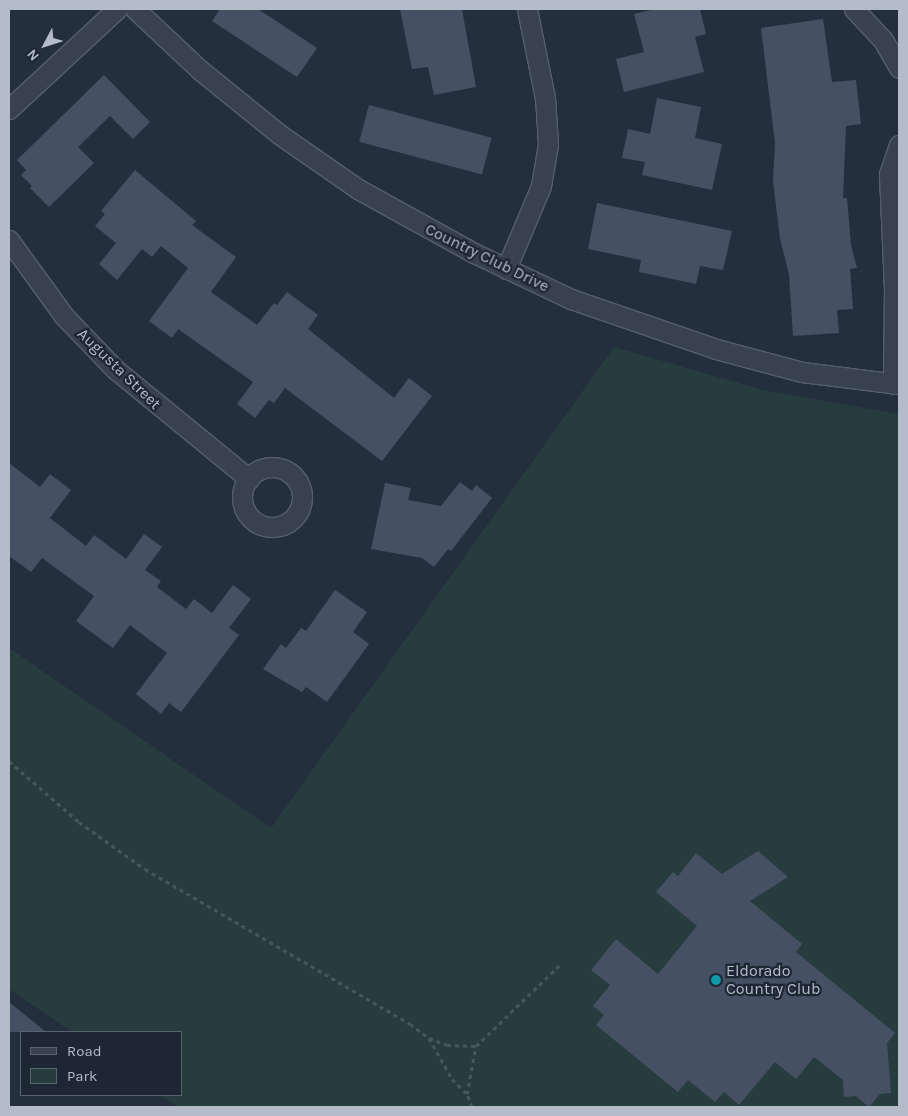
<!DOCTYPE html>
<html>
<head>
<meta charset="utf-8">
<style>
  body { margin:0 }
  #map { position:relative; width:908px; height:1116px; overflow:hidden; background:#242f3e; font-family:Karla,sans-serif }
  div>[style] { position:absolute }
  .green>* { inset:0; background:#263c3f }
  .building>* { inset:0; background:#455162; transform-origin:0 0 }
  .path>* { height:3px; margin-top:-1.5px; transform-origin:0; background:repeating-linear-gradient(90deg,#44595c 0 4px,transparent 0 8px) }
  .roads { filter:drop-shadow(1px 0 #565f6c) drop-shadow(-1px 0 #565f6c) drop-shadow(0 1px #565f6c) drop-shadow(0 -1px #565f6c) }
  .minor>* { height:19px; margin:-9.5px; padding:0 9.5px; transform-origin:9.5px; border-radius:9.5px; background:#38414e }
  .minor>.ring { margin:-9.5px; padding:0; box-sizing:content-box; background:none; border:19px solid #38414e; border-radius:50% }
  .dots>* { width:14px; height:14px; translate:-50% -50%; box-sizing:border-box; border:2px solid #1d2633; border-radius:50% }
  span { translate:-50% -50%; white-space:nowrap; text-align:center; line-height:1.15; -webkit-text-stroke:4.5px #1d2633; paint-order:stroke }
  .street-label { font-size:16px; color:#b4bcc9 }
  .poi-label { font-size:16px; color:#b4bcc9 }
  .left { translate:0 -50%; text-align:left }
  .frame { position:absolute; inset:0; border:10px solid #b4bcc9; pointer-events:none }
  .legend { position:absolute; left:20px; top:1031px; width:162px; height:65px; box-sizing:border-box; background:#1d2633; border:1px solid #59626f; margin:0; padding:6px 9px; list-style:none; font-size:15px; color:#b4bcc9 }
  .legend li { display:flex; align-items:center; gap:10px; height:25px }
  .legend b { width:25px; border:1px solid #59626f }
  .north { position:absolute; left:20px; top:20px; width:50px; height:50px; -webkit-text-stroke:4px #1d2633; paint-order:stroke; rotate:230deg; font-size:14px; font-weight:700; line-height:20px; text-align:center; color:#b4bcc9 }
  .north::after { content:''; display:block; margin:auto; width:18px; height:22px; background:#b4bcc9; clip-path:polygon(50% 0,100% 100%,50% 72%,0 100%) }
</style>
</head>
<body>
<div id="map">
  <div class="green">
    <div style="clip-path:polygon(614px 347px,763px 390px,899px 414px,899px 1107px,178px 1107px,160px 1095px,181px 1095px,181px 1032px,72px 1032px,9px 989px,9px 648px,271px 828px)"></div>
  </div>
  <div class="building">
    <div style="clip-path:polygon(220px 9px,258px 9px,317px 48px,297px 77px,212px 21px)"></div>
    <div style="clip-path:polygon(400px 9px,462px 9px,476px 87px,434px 95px,428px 67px,412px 69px)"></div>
    <div style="clip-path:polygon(655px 9px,700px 9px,706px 34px,695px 37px,704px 72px,624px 92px,616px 59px,644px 52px,634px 14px)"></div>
    <div style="clip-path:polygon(823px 19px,832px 82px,856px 80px,861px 124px,846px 126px,843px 198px,847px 198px,851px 245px,857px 268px,850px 269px,853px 309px,837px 310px,839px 333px,793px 336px,789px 274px,780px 239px,773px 180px,775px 143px,761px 28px)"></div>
    <div style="clip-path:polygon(104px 75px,150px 122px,133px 139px,110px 116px,78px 147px,94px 163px,49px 207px,30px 188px,32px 186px,21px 175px,26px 170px,17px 160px)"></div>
    <div style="clip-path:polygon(657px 98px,701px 107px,695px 138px,722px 144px,712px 190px,642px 175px,645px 162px,622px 158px,628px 129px,650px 134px)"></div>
    <div style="left:369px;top:105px;width:127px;height:38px;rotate:15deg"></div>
    <div style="clip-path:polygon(135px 170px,196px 221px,192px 225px,236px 257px,211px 292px,257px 325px,274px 303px,277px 305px,287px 292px,318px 315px,308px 329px,394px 398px,409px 378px,432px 396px,382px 461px,285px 388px,274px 403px,269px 400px,255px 418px,237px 404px,253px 382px,178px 329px,172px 338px,149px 321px,188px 268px,161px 246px,152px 257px,142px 249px,117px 280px,99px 264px,116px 243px,95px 226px,105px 214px,101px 211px)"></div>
    <div style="clip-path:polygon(597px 203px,732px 231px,723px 270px,700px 266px,696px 284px,639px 272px,641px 260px,588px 249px)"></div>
    <div style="clip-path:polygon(9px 463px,40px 487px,50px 474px,71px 490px,50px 518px,86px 546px,94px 535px,126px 559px,144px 534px,162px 547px,145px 570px,161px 581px,157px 587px,186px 609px,194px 599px,212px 613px,233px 585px,251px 599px,229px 628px,239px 635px,181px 712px,169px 703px,161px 714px,136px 694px,167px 653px,130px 625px,113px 648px,76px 621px,94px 596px,42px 558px,31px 572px,9px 556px)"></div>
    <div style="clip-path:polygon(460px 482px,472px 491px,476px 485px,492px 498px,451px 551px,448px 549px,434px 567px,422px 558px,371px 549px,385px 483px,411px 488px,408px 500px,441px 506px)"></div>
    <div style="clip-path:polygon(335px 590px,367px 612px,353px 632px,369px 644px,327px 702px,306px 687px,302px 692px,263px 669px,281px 644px,286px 648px,301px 628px,306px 631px)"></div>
    <div style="clip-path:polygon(758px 851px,788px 877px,750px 901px,802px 944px,796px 952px,895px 1033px,887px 1043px,891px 1093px,880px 1094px,869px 1107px,856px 1096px,844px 1097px,843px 1080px,814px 1057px,796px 1079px,775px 1062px,739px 1105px,724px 1092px,715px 1102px,688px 1080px,678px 1092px,596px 1025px,604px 1015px,593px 1006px,610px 985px,591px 970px,616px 939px,658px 974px,697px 926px,656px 892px,673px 872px,678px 876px,696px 853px,722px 874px)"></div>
    <div style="clip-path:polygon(9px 1002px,46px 1032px,9px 1032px)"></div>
  </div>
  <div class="path">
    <div style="left:9px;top:761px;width:93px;rotate:41.1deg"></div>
    <div style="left:79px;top:822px;width:81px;rotate:35.5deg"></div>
    <div style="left:145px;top:869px;width:307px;rotate:30.3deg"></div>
    <div style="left:410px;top:1024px;width:24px;rotate:36deg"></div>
    <div style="left:429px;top:1038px;width:47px;rotate:60.7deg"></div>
    <div style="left:452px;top:1079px;width:21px;rotate:45deg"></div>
    <div style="left:429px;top:1038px;width:19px;rotate:21deg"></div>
    <div style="left:447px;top:1045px;width:29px;rotate:2deg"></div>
    <div style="left:476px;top:1046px;width:117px;rotate:-44deg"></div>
    <div style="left:472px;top:1107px;width:14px;rotate:-111deg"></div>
    <div style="left:467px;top:1094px;width:49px;rotate:-79.4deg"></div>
  </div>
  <div class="roads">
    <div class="minor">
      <div style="left:135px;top:9px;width:89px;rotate:43.2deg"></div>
      <div style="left:200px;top:70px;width:102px;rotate:39deg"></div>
      <div style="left:279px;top:134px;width:96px;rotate:34.8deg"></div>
      <div style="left:358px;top:189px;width:132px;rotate:28.9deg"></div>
      <div style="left:474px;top:253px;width:107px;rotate:25.4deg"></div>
      <div style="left:571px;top:299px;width:153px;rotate:19deg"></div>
      <div style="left:716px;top:349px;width:89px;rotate:15deg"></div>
      <div style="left:802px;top:372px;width:98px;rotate:7.1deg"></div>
      <div style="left:854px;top:9px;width:42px;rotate:46.9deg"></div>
      <div style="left:883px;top:40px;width:32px;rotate:60deg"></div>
      <div style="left:9px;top:109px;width:147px;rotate:-42.8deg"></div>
      <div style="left:9px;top:240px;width:94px;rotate:54.1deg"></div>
      <div style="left:64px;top:316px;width:75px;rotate:46.1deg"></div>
      <div style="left:116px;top:370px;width:172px;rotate:39.3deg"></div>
      <div style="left:506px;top:269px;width:90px;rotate:-67.1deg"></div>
      <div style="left:541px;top:186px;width:43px;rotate:-80.5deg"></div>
      <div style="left:548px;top:144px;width:46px;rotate:-93.7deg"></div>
      <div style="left:545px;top:98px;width:91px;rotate:-101.4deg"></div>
      <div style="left:893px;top:384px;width:95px;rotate:-89.4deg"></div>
      <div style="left:894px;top:289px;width:115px;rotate:-92.5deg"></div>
      <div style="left:889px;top:174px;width:31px;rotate:-71deg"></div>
      <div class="ring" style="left:242px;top:467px;width:41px;height:41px"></div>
    </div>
  </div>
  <div class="dots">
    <div style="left:716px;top:980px;background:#0f9aa8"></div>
  </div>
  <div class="street-label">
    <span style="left:487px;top:258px;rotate:26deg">Country Club Drive</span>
    <span style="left:119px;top:369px;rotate:44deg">Augusta Street</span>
  </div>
  <div class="poi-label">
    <span class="left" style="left:726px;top:980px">Eldorado<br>Country Club</span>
  </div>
  <div class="frame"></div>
  <ul class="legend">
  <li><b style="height:6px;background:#38414e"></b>Road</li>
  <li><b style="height:14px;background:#263c3f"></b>Park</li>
  </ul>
  <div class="north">N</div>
</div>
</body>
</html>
